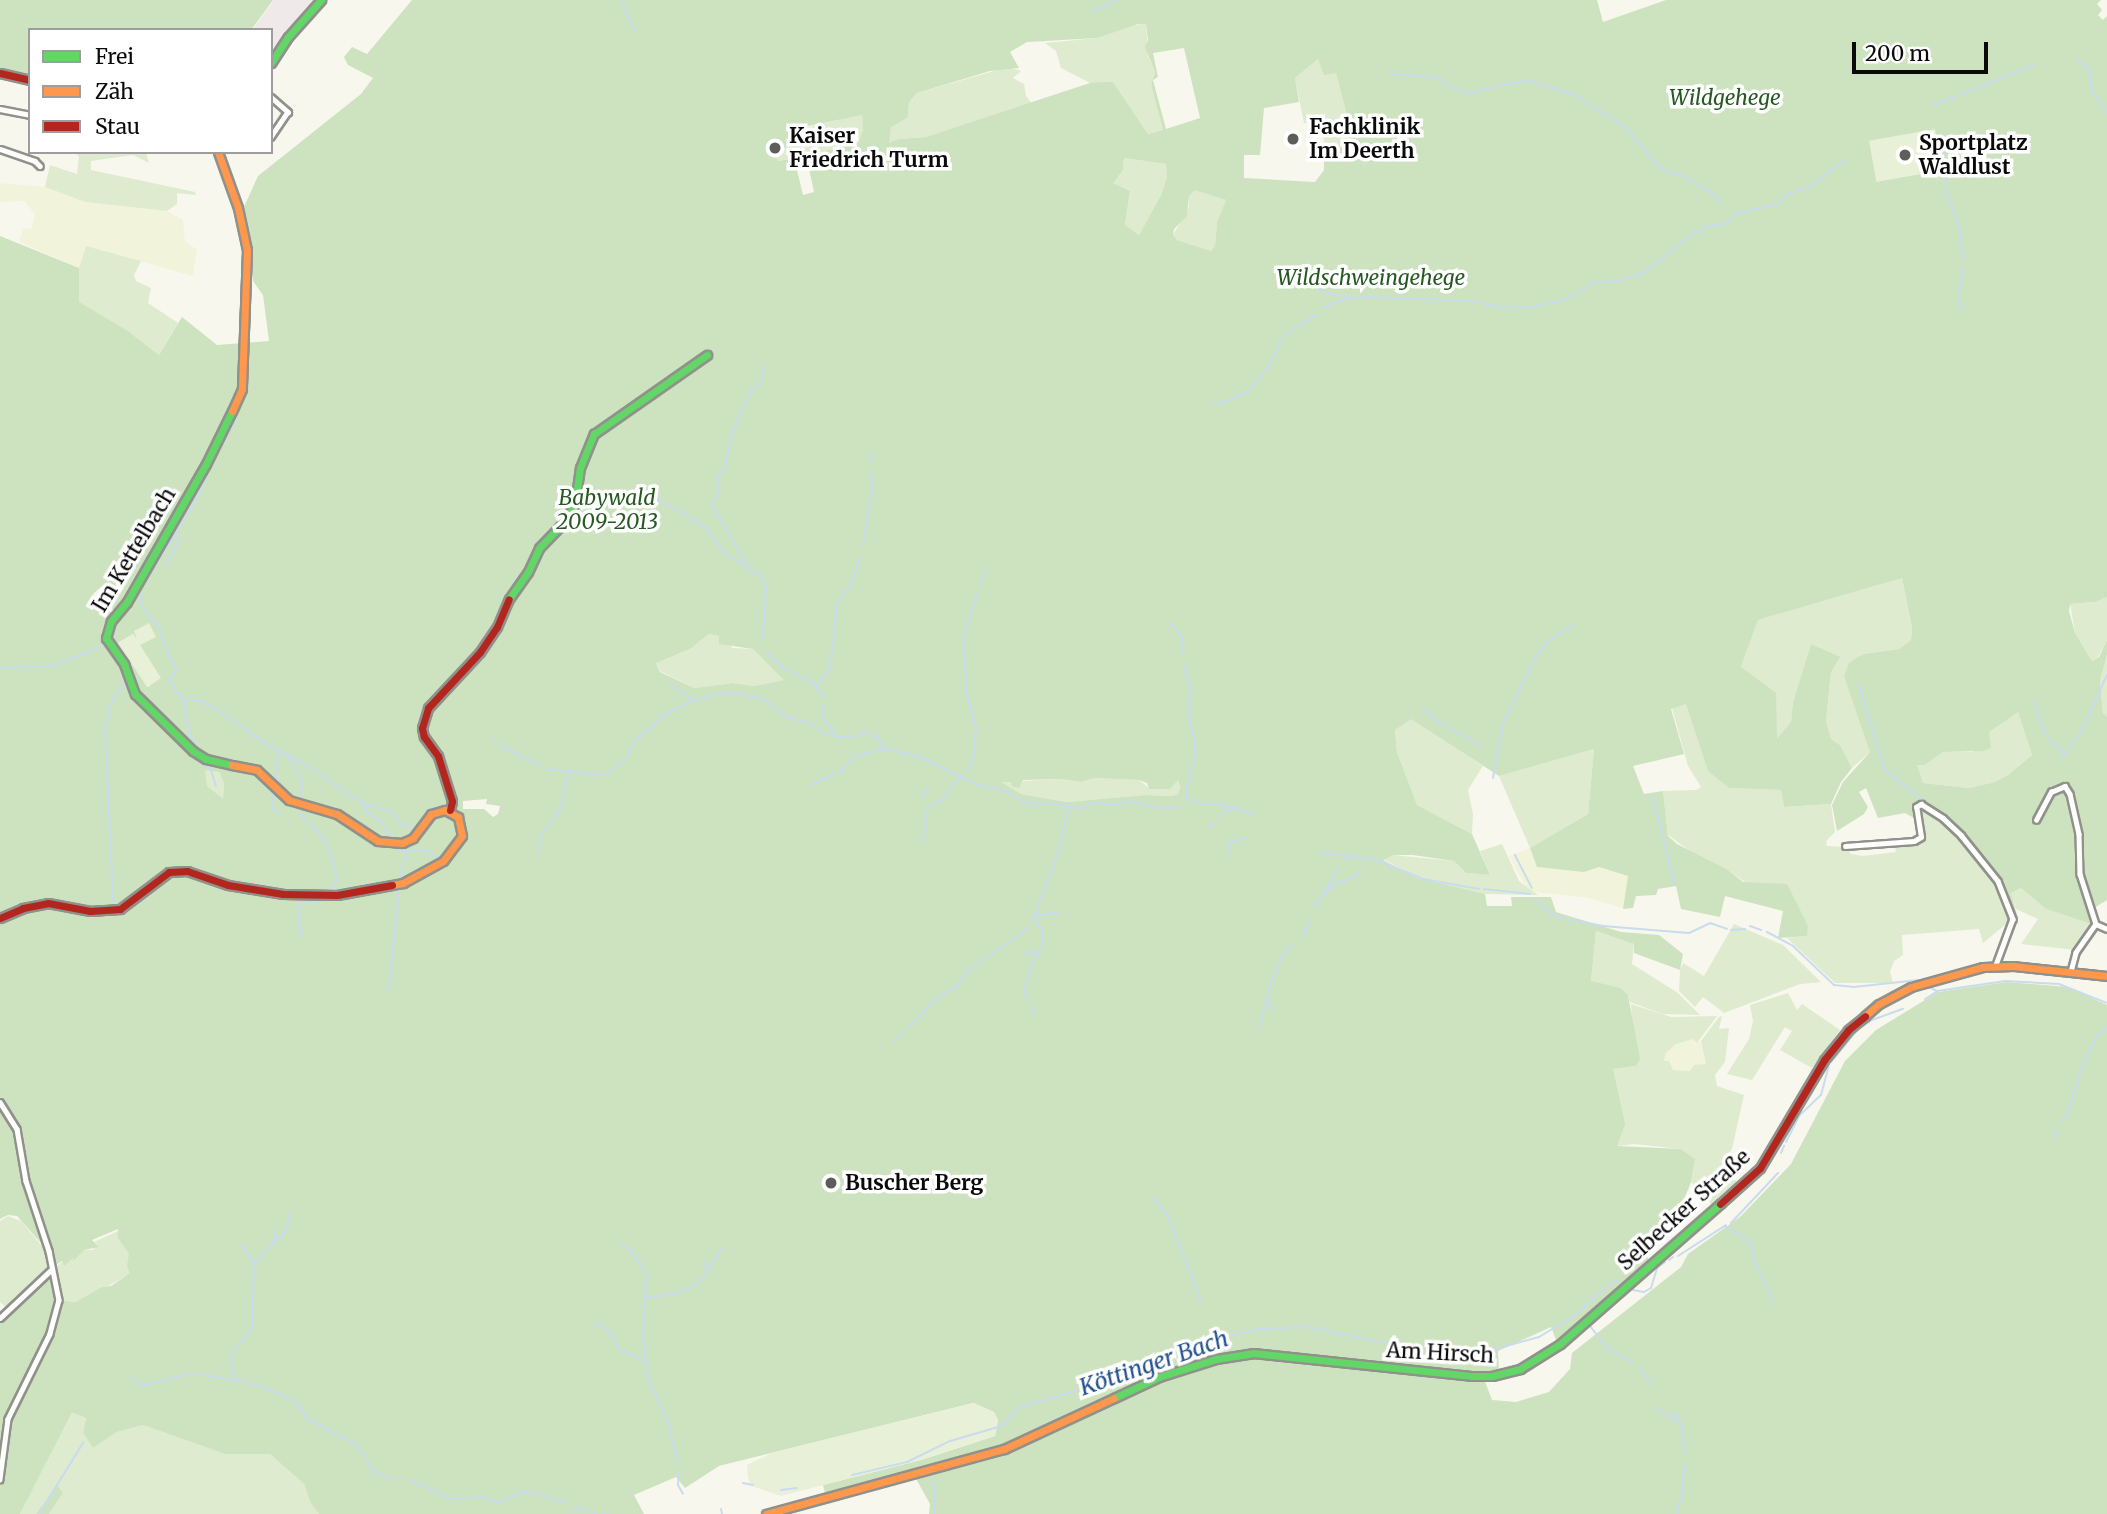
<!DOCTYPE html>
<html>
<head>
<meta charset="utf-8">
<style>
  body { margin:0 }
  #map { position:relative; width:2107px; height:1514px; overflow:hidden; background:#f8f7ed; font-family:Merriweather,serif }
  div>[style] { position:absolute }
  .industrial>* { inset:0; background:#efe9ea }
  .farmland>* { inset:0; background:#f2f3db }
  .green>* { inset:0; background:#deebcf }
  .forest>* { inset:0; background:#cde2be }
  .pitch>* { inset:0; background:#e8f0d8; transform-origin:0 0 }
  .stream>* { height:2px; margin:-1px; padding:0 1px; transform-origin:1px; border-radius:1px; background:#c8dcee }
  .roads { filter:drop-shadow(2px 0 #91918c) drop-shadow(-2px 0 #91918c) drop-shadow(0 2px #91918c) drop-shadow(0 -2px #91918c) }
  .street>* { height:4.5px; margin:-2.25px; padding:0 2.25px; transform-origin:2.25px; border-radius:2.25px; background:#fefefc }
  .fast>* { height:7px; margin:-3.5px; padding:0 3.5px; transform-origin:3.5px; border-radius:3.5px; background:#63d668 }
  .slow>* { height:7px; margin:-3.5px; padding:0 3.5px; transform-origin:3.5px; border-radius:3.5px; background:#ff974d }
  .jam>* { height:7px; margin:-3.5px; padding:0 3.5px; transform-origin:3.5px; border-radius:3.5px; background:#b3261e }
  .dots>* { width:19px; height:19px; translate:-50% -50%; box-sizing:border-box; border:4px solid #fff; border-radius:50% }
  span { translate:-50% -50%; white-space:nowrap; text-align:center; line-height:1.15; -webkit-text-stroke:7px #fff; paint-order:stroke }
  .park-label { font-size:21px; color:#265922; font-style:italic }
  .poi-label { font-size:21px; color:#0a0a0a; font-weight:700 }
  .left { translate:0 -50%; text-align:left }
  .street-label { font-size:21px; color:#0a0a0a }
  .water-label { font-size:23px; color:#22508d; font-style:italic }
  .legend { position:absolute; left:28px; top:28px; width:245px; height:126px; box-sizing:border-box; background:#fff; border:2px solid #9d9d9d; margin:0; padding:9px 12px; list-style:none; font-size:21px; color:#0a0a0a }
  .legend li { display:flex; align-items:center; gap:14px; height:35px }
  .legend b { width:35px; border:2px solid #9d9d9d }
  .scale { position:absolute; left:1852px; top:42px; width:136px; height:32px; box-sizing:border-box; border:4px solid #0a0a0a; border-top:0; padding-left:9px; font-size:21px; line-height:24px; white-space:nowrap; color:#0a0a0a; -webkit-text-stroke:5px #fff; paint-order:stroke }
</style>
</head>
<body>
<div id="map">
  <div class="industrial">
    <div style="clip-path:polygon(274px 0,315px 0,271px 55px,271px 30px,252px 30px)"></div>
  </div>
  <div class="farmland">
    <div style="clip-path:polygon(0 183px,45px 187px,85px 202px,167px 211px,183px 220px,185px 241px,197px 250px,193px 276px,86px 246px,79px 268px,19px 242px,23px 229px,32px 228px,35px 214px,24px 201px,0 202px)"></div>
    <div style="clip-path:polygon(1530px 848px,1537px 867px,1584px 872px,1599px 867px,1628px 876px,1623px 908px,1588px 898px,1535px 892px,1526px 887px,1509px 856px)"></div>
    <div style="clip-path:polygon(1693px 1039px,1696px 1043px,1701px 1041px,1706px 1064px,1691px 1071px,1673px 1070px,1664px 1062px,1666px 1053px,1675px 1044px)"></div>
  </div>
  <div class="green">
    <div style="clip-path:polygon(1146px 23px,1148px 56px,1155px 72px,1151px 85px,1163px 130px,1148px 134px,1115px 85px,1090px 83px,1061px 68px,1056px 51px,1045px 43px,1097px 38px,1120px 28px)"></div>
    <div style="clip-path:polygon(1318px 59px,1336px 73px,1348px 120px,1349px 150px,1324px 146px,1323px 122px,1304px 123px,1295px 78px)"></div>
    <div style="clip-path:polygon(1008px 67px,1021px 71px,1013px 78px,1024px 84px,1026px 96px,1032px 104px,926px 137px,899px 139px,888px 144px,891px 126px,908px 117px,909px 102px,917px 93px)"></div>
    <div style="clip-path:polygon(862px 114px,863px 130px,858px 143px,779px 161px,767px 151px,773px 139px,780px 140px,808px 127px)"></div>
    <div style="clip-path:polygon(73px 152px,146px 152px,149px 163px,133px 155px,91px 161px,91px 170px,195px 192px,196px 195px,177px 193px,177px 204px,167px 211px,85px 202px,45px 187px,50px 165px,77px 174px,79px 156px)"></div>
    <div style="clip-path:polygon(1124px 158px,1166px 164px,1167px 177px,1161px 195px,1139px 235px,1125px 226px,1130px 191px,1112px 183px,1123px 170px)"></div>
    <div style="clip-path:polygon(1195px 189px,1226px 200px,1217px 222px,1215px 247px,1211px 251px,1177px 240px,1173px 235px,1189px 207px,1189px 196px)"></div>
    <div style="clip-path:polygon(86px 246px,141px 261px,134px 275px,136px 281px,151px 288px,148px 303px,178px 323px,159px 355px,128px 331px,78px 302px,79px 268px)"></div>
    <div style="clip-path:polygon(1902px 578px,1912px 628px,1911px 640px,1899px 649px,1864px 654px,1849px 663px,1870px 752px,1852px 768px,1840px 745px,1831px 739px,1826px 721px,1831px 672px,1811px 644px,1793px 702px,1791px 722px,1777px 740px,1741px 667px,1758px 620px)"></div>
    <div style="clip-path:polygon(2107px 597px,2107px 640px,2098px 657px,2092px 661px,2075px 633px,2070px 604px,2095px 602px)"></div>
    <div style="clip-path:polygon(709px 634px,719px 636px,733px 648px,753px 649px,785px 680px,754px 686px,733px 683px,694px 688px,660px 671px,656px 663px,690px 649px)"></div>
    <div style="clip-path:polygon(2107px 654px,2107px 717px,2103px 715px,2100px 681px)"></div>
    <div style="clip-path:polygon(1686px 703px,1708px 770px,1729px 788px,1781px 790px,1784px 807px,1831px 804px,1835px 832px,1826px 841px,1827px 846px,1846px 847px,1851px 854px,1863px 856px,1896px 852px,1895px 847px,1915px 843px,1922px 838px,1918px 808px,1921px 806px,1952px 830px,1996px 881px,2011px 920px,1983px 943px,1979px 929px,1902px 935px,1903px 955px,1894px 961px,1890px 972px,1893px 983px,1835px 983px,1787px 938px,1806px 936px,1808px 926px,1728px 870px,1704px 861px,1668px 835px,1663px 791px,1696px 790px,1701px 787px,1688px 766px,1672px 708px)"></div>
    <div style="clip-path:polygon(2018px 711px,2032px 755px,2008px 775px,1995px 782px,1969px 788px,1923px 783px,1916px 765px,1925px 765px,1943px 752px,1973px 752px,1989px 732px)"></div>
    <div style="clip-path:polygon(1411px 718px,1483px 766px,1468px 790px,1473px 814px,1472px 834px,1417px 805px,1397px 752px,1395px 730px)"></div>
    <div style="clip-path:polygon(1594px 749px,1588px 814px,1530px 848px,1499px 776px)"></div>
    <div style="clip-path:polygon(204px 769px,219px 772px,224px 783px,223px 800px,207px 786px)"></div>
    <div style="clip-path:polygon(1094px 778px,1139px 780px,1149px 788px,1178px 780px,1180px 787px,1178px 794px,1171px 796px,1145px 795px,1067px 802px,1021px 794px,1000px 782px,1061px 779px,1081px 782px)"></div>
    <div style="clip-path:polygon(1502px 844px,1519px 881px,1538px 895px,1485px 894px,1452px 888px,1417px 878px,1383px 859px,1393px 855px,1454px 861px,1466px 873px,1490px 875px,1480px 851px)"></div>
    <div style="clip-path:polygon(2021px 888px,2046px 909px,2091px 924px,2076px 950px,2021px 944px,2038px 919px,2016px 909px,2011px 893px)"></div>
    <div style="clip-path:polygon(1734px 924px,1783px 945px,1821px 982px,1800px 984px,1724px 1013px,1703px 997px,1695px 1007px,1679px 991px,1680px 970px,1683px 963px,1704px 976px)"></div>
    <div style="clip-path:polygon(1596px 931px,1634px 944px,1632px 964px,1678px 993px,1700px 1015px,1662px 1014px,1630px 1002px,1628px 995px,1591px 981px)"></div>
    <div style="clip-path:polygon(1788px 993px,1797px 1010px,1802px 1004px,1840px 1030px,1812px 1068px,1780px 1050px,1792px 1031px,1785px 1027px,1752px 1080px,1727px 1074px,1749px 1039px,1753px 1021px,1750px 1005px)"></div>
    <div style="clip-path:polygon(1631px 1004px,1671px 1017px,1717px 1016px,1697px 1043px,1693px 1039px,1676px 1044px,1666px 1053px,1664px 1061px,1669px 1061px,1673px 1070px,1690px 1071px,1694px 1065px,1706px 1064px,1701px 1041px,1719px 1017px,1722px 1016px,1719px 1029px,1729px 1028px,1725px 1062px,1715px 1075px,1717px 1086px,1744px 1095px,1732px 1149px,1719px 1169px,1738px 1182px,1713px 1206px,1691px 1182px,1695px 1159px,1681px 1149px,1634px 1144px,1617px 1146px,1613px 1069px,1636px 1066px)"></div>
    <div style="clip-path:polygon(8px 1216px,21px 1221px,47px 1252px,49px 1261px,48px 1271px,8px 1309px,0 1302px,0 1221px)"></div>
    <div style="clip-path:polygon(118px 1231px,117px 1237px,129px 1254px,131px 1273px,85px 1299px,76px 1302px,60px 1300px,54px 1268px,62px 1262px,64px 1265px,84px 1250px,93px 1250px,97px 1244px,94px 1242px)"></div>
    <div style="clip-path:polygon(72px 1411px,86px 1418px,83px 1433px,93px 1448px,117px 1432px,143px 1425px,225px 1454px,270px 1454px,304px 1484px,310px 1502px,319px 1514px,49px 1514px,63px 1493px,57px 1485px,36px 1514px,20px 1514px)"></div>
  </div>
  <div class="forest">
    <div style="clip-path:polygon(0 0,273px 0,251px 30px,30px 30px,30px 75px,0 68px)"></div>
    <div style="clip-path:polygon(evenodd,412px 0,1597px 0,1603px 22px,1666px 0,2101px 0,2097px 4px,2102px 10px,2098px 15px,2103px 20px,2107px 16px,2107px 597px,2095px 602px,2070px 604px,2069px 611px,2075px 633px,2092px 661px,2099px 657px,2107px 640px,2107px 654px,2100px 681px,2103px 714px,2107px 717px,2107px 900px,2094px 908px,2091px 924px,2046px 909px,2021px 888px,2011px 893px,2017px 915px,2013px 918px,2000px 881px,1950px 821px,1924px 803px,1919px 804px,1916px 819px,1905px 813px,1878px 818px,1866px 788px,1859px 792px,1868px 807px,1864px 814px,1837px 831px,1832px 805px,1843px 782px,1870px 752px,1844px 676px,1849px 663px,1856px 658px,1864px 654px,1899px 649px,1911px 640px,1912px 628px,1902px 578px,1758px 620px,1741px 667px,1776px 693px,1777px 739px,1791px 722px,1793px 702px,1811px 644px,1840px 657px,1831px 672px,1826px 721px,1831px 739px,1840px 745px,1852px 768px,1841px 782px,1831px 804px,1784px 807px,1781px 790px,1729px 788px,1708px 771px,1686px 704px,1671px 709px,1684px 754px,1633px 766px,1644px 794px,1663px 791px,1668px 836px,1677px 844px,1728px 870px,1743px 882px,1787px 884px,1808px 926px,1807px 936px,1778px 938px,1783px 911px,1725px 896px,1720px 917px,1681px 909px,1676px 886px,1658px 889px,1656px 895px,1636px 896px,1633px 908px,1623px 909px,1628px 876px,1599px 867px,1584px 872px,1537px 867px,1530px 848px,1588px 814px,1594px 749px,1499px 776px,1411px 719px,1395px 730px,1397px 752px,1417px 805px,1472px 834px,1490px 875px,1466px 873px,1454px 861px,1413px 855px,1393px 855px,1383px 860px,1417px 878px,1485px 894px,1487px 906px,1512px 906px,1511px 897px,1551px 897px,1556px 912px,1621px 932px,1659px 935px,1683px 954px,1680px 970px,1634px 953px,1634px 944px,1596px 931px,1591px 981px,1620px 988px,1628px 995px,1640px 1059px,1636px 1066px,1613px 1069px,1625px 1124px,1617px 1146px,1681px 1149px,1695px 1159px,1691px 1182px,1675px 1222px,1646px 1250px,1649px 1261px,1557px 1342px,1551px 1327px,1498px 1351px,1499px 1372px,1488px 1373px,1275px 1351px,1247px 1350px,1216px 1355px,1167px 1370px,1002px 1446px,825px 1493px,823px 1485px,921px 1460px,995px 1436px,998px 1420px,994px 1412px,973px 1403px,719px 1466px,685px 1488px,676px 1477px,634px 1495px,644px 1514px,319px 1514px,310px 1502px,304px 1484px,270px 1454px,225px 1454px,143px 1425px,117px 1432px,93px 1448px,83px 1433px,86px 1418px,72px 1412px,20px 1514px,0 1514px,0 1320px,50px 1274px,58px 1300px,76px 1302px,102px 1287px,111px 1286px,130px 1273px,127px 1266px,129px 1254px,117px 1237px,118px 1229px,92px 1240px,99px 1247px,84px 1250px,73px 1261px,73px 1258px,64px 1266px,62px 1261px,54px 1266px,49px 1246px,41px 1243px,17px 1216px,8px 1215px,0 1219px,0 236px,79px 268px,79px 302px,128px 331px,159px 355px,182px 317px,217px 345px,269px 341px,263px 295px,253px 281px,249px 241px,242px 214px,245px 213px,243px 209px,258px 176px,361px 94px,373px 78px,348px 65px,344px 57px,352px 47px,367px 54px,412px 0,1138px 24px,1146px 24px,1148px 40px,1145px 47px,1155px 72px,1151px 85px,1163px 130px,1148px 134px,1115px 85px,1112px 82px,1103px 82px,1090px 83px,926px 137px,899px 139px,889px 143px,891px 127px,908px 117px,909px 102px,917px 93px,990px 71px,1019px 68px,1010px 52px,1027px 42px,1097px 38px,1138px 24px,412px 0,1184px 48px,1200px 118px,1166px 129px,1153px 80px,1158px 77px,1153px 53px,1184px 48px,412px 0,1318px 59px,1324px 75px,1336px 73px,1348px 120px,1349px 149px,1324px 146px,1324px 170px,1315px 182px,1244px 178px,1244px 155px,1260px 155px,1264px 108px,1299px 102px,1295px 78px,1318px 59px,412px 0,862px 115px,863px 130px,858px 143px,806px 155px,814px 192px,803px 195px,794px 158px,779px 161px,767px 151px,773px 139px,780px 140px,785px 149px,801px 149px,808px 126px,862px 115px,412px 0,1124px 158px,1166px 164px,1167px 177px,1161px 195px,1139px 235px,1125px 225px,1130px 191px,1113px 183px,1123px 170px,1124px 158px,412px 0,1195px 190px,1226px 200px,1217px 222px,1215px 246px,1211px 251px,1177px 240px,1173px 235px,1174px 229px,1187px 216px,1189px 196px,1195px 190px,412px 0,102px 586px,116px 596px,111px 608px,116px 612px,114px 614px,99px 605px,93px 594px,102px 586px,412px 0,133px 634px,160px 678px,148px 687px,118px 643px,133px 634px,412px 0,709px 634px,719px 636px,719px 644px,753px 649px,784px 680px,754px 686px,733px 683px,694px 688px,660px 672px,656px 663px,690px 649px,709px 634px,412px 0,2018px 712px,2032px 755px,2008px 775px,1995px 782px,1969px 788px,1923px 783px,1917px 765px,1925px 765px,1943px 752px,1983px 751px,1991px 748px,1989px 732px,2018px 712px,412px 0,205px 770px,219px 772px,224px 783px,223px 799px,207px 786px,205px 770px,412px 0,1094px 778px,1139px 780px,1147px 783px,1149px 789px,1170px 789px,1178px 780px,1180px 787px,1178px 794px,1171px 796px,1145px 795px,1067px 802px,1021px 794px,1001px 782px,1011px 782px,1012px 786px,1019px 788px,1023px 780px,1061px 779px,1081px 782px,1094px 778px,412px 0,487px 799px,486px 804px,500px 806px,498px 814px,493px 817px,484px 809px,463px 809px,463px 801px,487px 799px)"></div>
    <div style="clip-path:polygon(2007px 982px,2068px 987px,2107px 1005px,2107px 1514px,929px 1514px,930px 1504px,915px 1477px,1016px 1448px,1154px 1382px,1227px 1360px,1269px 1357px,1347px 1369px,1484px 1379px,1492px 1400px,1516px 1402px,1549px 1392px,1570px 1369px,1572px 1353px,1681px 1267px,1688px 1254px,1740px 1217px,1791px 1164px,1845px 1061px,1876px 1030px,1938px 992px)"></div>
    <div style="clip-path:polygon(57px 1485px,63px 1493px,49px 1514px,36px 1514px)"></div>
  </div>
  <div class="pitch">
    <div style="left:1935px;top:129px;width:42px;height:67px;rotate:80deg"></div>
    <div style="clip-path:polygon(149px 623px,156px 637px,140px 645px,161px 678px,147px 687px,118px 643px,133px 634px,137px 639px,134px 631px)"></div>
    <div style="clip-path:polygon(974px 1403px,994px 1412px,998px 1420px,995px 1436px,920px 1460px,781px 1496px,752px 1486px,748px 1478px,747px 1465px,772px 1453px)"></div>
  </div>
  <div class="stream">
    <div style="left:621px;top:0;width:34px;rotate:66deg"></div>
    <div style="left:1093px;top:11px;width:26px;rotate:-25deg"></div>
    <div style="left:2076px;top:59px;width:16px;rotate:38deg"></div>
    <div style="left:2089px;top:69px;width:20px;rotate:84deg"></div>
    <div style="left:2091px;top:89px;width:29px;rotate:56deg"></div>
    <div style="left:1390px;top:73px;width:49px;rotate:5.8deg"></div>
    <div style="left:1439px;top:78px;width:18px;rotate:38deg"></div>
    <div style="left:1453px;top:89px;width:16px;rotate:14deg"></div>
    <div style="left:1469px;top:93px;width:57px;rotate:-13.1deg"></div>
    <div style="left:1525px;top:80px;width:52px;rotate:16.7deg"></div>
    <div style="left:1575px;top:95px;width:61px;rotate:32.9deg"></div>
    <div style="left:1626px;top:128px;width:55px;rotate:49.4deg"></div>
    <div style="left:1662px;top:170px;width:20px;rotate:15deg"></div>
    <div style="left:1681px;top:175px;width:31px;rotate:29deg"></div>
    <div style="left:1708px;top:190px;width:18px;rotate:45deg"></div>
    <div style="left:1932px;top:106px;width:110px;rotate:-21.9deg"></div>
    <div style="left:1942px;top:138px;width:53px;rotate:85.7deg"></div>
    <div style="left:1946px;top:191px;width:44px;rotate:69.9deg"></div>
    <div style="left:1961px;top:232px;width:17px;rotate:90deg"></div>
    <div style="left:1961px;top:249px;width:6px;rotate:51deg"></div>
    <div style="left:1965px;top:254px;width:7px;rotate:106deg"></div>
    <div style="left:215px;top:152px;width:9px;rotate:77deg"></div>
    <div style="left:219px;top:165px;width:9px;rotate:72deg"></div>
    <div style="left:223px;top:178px;width:33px;rotate:70deg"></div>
    <div style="left:242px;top:283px;width:28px;rotate:-88deg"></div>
    <div style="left:1311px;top:283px;width:16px;rotate:35deg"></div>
    <div style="left:1324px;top:292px;width:24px;rotate:12deg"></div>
    <div style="left:1959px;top:294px;width:26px;rotate:-81deg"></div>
    <div style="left:1958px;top:298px;width:12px;rotate:70deg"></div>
    <div style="left:242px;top:300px;width:9px;rotate:-90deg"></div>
    <div style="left:1322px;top:308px;width:28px;rotate:-21deg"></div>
    <div style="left:1348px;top:298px;width:23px;rotate:-2deg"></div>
    <div style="left:1371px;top:297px;width:101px;rotate:2.3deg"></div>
    <div style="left:1472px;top:301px;width:27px;rotate:13deg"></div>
    <div style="left:1498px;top:307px;width:25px;rotate:2deg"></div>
    <div style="left:1523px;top:308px;width:43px;rotate:-10.8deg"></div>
    <div style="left:1565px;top:300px;width:33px;rotate:-31deg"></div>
    <div style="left:1593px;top:283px;width:27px;rotate:-6deg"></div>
    <div style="left:1620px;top:280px;width:26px;rotate:-18deg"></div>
    <div style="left:1645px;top:272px;width:60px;rotate:-39deg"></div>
    <div style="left:1692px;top:234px;width:19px;rotate:-25deg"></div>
    <div style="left:1709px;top:226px;width:18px;rotate:-9deg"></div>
    <div style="left:1727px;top:223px;width:12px;rotate:-48deg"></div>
    <div style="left:1735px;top:214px;width:46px;rotate:-13.7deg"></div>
    <div style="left:1780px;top:203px;width:11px;rotate:-52deg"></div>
    <div style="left:1787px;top:194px;width:25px;rotate:-18deg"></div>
    <div style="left:1811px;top:186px;width:43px;rotate:-37.4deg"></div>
    <div style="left:1212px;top:404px;width:13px;rotate:-9deg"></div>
    <div style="left:1225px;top:402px;width:26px;rotate:-25deg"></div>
    <div style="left:1249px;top:391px;width:33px;rotate:-52deg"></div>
    <div style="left:1269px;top:365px;width:34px;rotate:-63deg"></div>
    <div style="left:1284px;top:335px;width:39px;rotate:-32deg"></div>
    <div style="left:238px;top:410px;width:17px;rotate:107deg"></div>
    <div style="left:233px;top:426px;width:44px;rotate:120.1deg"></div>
    <div style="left:211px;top:464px;width:31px;rotate:111deg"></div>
    <div style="left:200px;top:493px;width:115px;rotate:121.5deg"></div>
    <div style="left:140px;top:591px;width:15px;rotate:82deg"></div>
    <div style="left:142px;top:606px;width:28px;rotate:52deg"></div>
    <div style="left:159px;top:628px;width:18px;rotate:74deg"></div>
    <div style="left:164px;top:645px;width:28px;rotate:63deg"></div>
    <div style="left:177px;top:670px;width:13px;rotate:129deg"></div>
    <div style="left:169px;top:680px;width:24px;rotate:55deg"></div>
    <div style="left:183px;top:700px;width:16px"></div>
    <div style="left:199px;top:700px;width:21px;rotate:28deg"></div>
    <div style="left:218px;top:710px;width:55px;rotate:35.4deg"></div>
    <div style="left:263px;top:742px;width:45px;rotate:27.7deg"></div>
    <div style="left:303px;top:763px;width:70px;rotate:33.9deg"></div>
    <div style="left:361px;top:802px;width:12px;rotate:59deg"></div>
    <div style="left:367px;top:812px;width:17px;rotate:33deg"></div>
    <div style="left:381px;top:821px;width:22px;rotate:60deg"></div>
    <div style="left:871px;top:462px;width:9px;rotate:-84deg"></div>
    <div style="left:643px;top:490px;width:72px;rotate:30.8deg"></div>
    <div style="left:705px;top:527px;width:34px;rotate:53deg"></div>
    <div style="left:725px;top:554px;width:26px;rotate:31deg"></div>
    <div style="left:863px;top:545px;width:65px;rotate:-81.1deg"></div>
    <div style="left:873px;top:481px;width:10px;rotate:-107deg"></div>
    <div style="left:166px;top:565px;width:27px;rotate:-63deg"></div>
    <div style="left:178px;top:541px;width:9px;rotate:-96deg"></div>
    <div style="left:981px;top:586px;width:17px;rotate:-73deg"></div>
    <div style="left:121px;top:615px;width:31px;rotate:-52deg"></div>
    <div style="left:1169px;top:623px;width:18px;rotate:45deg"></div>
    <div style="left:1182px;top:636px;width:17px;rotate:87deg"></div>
    <div style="left:763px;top:639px;width:53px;rotate:-86.8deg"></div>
    <div style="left:766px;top:586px;width:15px;rotate:-118deg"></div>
    <div style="left:759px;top:573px;width:9px;rotate:-167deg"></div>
    <div style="left:750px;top:571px;width:76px;rotate:-119.9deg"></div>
    <div style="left:712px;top:505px;width:14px;rotate:-60deg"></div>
    <div style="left:719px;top:493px;width:16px;rotate:-97deg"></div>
    <div style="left:717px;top:477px;width:12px;rotate:-48deg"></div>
    <div style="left:725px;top:468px;width:33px;rotate:-79deg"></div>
    <div style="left:731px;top:436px;width:50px;rotate:-66.5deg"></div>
    <div style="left:751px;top:390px;width:11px;rotate:-34deg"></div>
    <div style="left:760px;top:384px;width:19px;rotate:-78deg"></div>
    <div style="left:112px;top:641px;width:18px;rotate:-77deg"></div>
    <div style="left:766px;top:651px;width:23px;rotate:45deg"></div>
    <div style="left:782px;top:667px;width:36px;rotate:28deg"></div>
    <div style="left:814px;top:684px;width:17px;rotate:50deg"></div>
    <div style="left:1183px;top:662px;width:28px;rotate:75deg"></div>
    <div style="left:1190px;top:689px;width:28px;rotate:92deg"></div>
    <div style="left:1189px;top:717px;width:27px;rotate:77deg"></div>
    <div style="left:1195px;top:743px;width:12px;rotate:90deg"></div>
    <div style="left:1195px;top:755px;width:37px;rotate:104deg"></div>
    <div style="left:1186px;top:791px;width:7px;rotate:82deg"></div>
    <div style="left:1187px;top:798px;width:17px;rotate:24deg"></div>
    <div style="left:0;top:668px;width:52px;rotate:-2.2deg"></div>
    <div style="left:52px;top:666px;width:55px;rotate:-21.4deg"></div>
    <div style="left:668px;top:683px;width:30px;rotate:34deg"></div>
    <div style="left:1859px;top:685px;width:88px;rotate:73.4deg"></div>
    <div style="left:1884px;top:769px;width:51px;rotate:38.7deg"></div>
    <div style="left:816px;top:687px;width:24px;rotate:-55deg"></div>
    <div style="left:830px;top:667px;width:64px;rotate:-83.8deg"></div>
    <div style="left:837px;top:603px;width:21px;rotate:-53deg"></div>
    <div style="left:850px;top:586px;width:32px;rotate:-70deg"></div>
    <div style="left:2034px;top:699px;width:25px;rotate:76deg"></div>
    <div style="left:2040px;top:723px;width:21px;rotate:61deg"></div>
    <div style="left:2050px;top:741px;width:17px;rotate:40deg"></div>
    <div style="left:2063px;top:752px;width:7px;rotate:90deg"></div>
    <div style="left:183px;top:700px;width:34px;rotate:80deg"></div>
    <div style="left:189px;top:733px;width:16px;rotate:60deg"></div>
    <div style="left:824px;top:705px;width:12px;rotate:95deg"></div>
    <div style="left:823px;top:717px;width:24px;rotate:55deg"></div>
    <div style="left:837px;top:737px;width:21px;rotate:-3deg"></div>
    <div style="left:858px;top:736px;width:9px;rotate:-36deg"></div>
    <div style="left:865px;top:731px;width:10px;rotate:37deg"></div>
    <div style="left:873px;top:737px;width:5px;rotate:-22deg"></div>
    <div style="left:878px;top:735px;width:14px;rotate:73deg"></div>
    <div style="left:882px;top:748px;width:39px;rotate:13deg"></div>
    <div style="left:920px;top:757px;width:64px;rotate:25.8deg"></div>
    <div style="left:978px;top:785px;width:25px;rotate:11deg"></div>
    <div style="left:1003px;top:790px;width:26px;rotate:29deg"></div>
    <div style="left:1026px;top:803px;width:35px;rotate:2deg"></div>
    <div style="left:1061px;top:804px;width:18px;rotate:16deg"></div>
    <div style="left:1078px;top:809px;width:17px;rotate:-24deg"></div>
    <div style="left:1094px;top:802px;width:19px;rotate:9deg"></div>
    <div style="left:1113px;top:805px;width:16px;rotate:-14deg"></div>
    <div style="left:1129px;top:801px;width:29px;rotate:14deg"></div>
    <div style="left:1157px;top:808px;width:24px;rotate:-2deg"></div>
    <div style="left:1423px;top:708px;width:16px;rotate:45deg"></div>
    <div style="left:1434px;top:719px;width:56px;rotate:29.7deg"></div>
    <div style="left:492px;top:738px;width:3px;rotate:45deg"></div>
    <div style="left:500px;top:745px;width:46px;rotate:27.1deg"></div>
    <div style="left:287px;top:754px;width:27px;rotate:59deg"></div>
    <div style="left:301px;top:777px;width:23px;rotate:88deg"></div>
    <div style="left:2064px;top:756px;width:32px;rotate:-55deg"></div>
    <div style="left:2082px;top:730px;width:60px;rotate:-65.6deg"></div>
    <div style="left:198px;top:760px;width:16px;rotate:38deg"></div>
    <div style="left:211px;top:770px;width:17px;rotate:73deg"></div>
    <div style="left:547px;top:769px;width:59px;rotate:5.8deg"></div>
    <div style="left:606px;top:775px;width:26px;rotate:-40deg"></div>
    <div style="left:626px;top:758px;width:18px;rotate:-63deg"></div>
    <div style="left:634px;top:742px;width:42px;rotate:-42.1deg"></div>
    <div style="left:665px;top:714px;width:33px;rotate:-25deg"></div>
    <div style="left:695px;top:700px;width:21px;rotate:-14deg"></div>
    <div style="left:715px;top:695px;width:18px;rotate:-6deg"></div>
    <div style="left:733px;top:693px;width:32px;rotate:11deg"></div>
    <div style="left:764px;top:699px;width:26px;rotate:40deg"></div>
    <div style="left:784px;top:716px;width:28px;rotate:15deg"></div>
    <div style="left:811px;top:723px;width:17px;rotate:40deg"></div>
    <div style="left:824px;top:734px;width:10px;rotate:11deg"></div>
    <div style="left:967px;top:771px;width:11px;rotate:-56deg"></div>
    <div style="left:973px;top:762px;width:34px;rotate:-85deg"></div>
    <div style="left:976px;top:728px;width:34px;rotate:-105deg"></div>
    <div style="left:967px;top:695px;width:57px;rotate:-94deg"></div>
    <div style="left:963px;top:638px;width:47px;rotate:-71.6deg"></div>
    <div style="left:1493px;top:778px;width:53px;rotate:-80.2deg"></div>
    <div style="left:1502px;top:726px;width:78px;rotate:-64.1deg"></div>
    <div style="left:1536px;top:656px;width:27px;rotate:-48deg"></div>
    <div style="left:1554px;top:636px;width:23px;rotate:-29deg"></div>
    <div style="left:276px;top:780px;width:30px;rotate:-86deg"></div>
    <div style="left:813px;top:784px;width:31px;rotate:-25deg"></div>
    <div style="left:841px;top:771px;width:21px;rotate:-47deg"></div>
    <div style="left:855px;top:756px;width:32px;rotate:-13deg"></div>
    <div style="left:272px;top:792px;width:17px;rotate:87deg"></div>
    <div style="left:273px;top:809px;width:11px;rotate:41deg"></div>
    <div style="left:1653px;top:796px;width:90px;rotate:76.6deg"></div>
    <div style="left:922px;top:798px;width:12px;rotate:-59deg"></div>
    <div style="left:363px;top:803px;width:30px;rotate:17deg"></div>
    <div style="left:392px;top:812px;width:16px;rotate:55deg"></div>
    <div style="left:401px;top:825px;width:6px;rotate:-9deg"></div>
    <div style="left:407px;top:824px;width:9px;rotate:49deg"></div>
    <div style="left:1205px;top:804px;width:15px"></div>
    <div style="left:1220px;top:804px;width:37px;rotate:16deg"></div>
    <div style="left:299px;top:813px;width:31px;rotate:45deg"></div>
    <div style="left:321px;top:835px;width:19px;rotate:62deg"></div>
    <div style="left:330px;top:852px;width:27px;rotate:75deg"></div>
    <div style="left:337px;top:878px;width:13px;rotate:108deg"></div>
    <div style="left:1220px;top:817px;width:16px;rotate:-40deg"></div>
    <div style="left:1208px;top:826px;width:9px;rotate:-21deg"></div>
    <div style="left:923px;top:841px;width:33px;rotate:-83deg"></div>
    <div style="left:927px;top:808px;width:17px;rotate:-28deg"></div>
    <div style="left:942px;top:800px;width:29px;rotate:-52deg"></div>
    <div style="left:396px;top:848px;width:12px;rotate:24deg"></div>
    <div style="left:407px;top:853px;width:27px;rotate:107deg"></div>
    <div style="left:406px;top:851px;width:20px;rotate:-3deg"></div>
    <div style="left:426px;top:850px;width:14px;rotate:36deg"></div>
    <div style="left:1320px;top:852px;width:58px;rotate:8deg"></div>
    <div style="left:1377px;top:860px;width:50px;rotate:22.4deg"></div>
    <div style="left:1423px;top:879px;width:57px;rotate:10.1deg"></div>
    <div style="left:538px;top:853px;width:17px;rotate:-80deg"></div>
    <div style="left:541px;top:836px;width:37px;rotate:-55deg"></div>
    <div style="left:562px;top:806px;width:30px;rotate:-81deg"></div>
    <div style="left:567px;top:776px;width:8px;rotate:-45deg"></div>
    <div style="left:1228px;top:854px;width:12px;rotate:-90deg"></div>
    <div style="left:1228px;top:842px;width:20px;rotate:-11deg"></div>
    <div style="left:1515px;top:855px;width:37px;rotate:63deg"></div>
    <div style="left:1344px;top:861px;width:8px;rotate:-30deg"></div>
    <div style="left:1484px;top:889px;width:46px;rotate:6.2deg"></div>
    <div style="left:1323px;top:895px;width:30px;rotate:-60deg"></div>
    <div style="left:1535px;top:900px;width:28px;rotate:38deg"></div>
    <div style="left:1557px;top:917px;width:47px;rotate:11.1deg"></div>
    <div style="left:1603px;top:926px;width:86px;rotate:4.7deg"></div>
    <div style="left:1689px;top:933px;width:23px;rotate:-25deg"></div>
    <div style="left:1710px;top:923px;width:18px;rotate:19deg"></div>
    <div style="left:113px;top:903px;width:175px;rotate:-92.6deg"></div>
    <div style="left:105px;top:728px;width:30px;rotate:-75deg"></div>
    <div style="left:113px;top:699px;width:20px;rotate:-53deg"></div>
    <div style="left:1314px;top:907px;width:30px;rotate:-50deg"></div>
    <div style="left:1333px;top:884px;width:19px;rotate:-16deg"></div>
    <div style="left:1351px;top:879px;width:13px;rotate:-39deg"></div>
    <div style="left:1037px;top:912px;width:4px;rotate:56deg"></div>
    <div style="left:1039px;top:915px;width:22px;rotate:-8deg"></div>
    <div style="left:1031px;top:923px;width:77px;rotate:-68.7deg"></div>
    <div style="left:1059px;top:851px;width:45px;rotate:-78.4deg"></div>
    <div style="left:1750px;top:926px;width:12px;rotate:20deg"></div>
    <div style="left:1731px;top:930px;width:14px;rotate:-4deg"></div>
    <div style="left:1767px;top:932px;width:30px;rotate:28deg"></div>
    <div style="left:1793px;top:946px;width:57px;rotate:43.6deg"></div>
    <div style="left:1834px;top:985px;width:20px;rotate:6deg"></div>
    <div style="left:1854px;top:987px;width:65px;rotate:-6.1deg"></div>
    <div style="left:300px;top:937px;width:33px;rotate:-92deg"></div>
    <div style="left:299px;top:904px;width:33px;rotate:-9deg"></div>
    <div style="left:1302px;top:937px;width:20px;rotate:-66deg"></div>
    <div style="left:1025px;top:954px;width:13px;rotate:-9deg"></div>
    <div style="left:1929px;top:987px;width:9px;rotate:27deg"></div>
    <div style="left:1937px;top:991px;width:69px;rotate:-8.4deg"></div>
    <div style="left:2005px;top:981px;width:54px;rotate:3.2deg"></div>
    <div style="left:2059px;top:984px;width:52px;rotate:21.6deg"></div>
    <div style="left:389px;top:989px;width:102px;rotate:-84.4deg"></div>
    <div style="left:1026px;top:999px;width:11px;rotate:-95deg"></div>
    <div style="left:1025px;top:988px;width:24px;rotate:-73deg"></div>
    <div style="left:1032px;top:965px;width:20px;rotate:-60deg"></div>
    <div style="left:1042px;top:948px;width:15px;rotate:-86deg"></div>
    <div style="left:1043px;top:933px;width:16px;rotate:-117deg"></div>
    <div style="left:1267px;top:999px;width:13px;rotate:61deg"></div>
    <div style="left:1925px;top:999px;width:13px;rotate:-32deg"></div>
    <div style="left:1030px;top:1006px;width:10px;rotate:61deg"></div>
    <div style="left:910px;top:1026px;width:36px;rotate:-46deg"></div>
    <div style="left:935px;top:1000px;width:27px;rotate:-33deg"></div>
    <div style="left:958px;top:985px;width:19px;rotate:-54deg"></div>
    <div style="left:969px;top:970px;width:72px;rotate:-35.4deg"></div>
    <div style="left:1259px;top:1029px;width:52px;rotate:-75.4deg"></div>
    <div style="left:1272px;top:979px;width:33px;rotate:-65deg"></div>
    <div style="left:1286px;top:949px;width:7px;rotate:-27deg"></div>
    <div style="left:894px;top:1041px;width:13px;rotate:-39deg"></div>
    <div style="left:1831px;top:1062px;width:44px;rotate:-50.5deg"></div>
    <div style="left:1859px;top:1028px;width:15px;rotate:-32deg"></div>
    <div style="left:1872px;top:1020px;width:33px;rotate:-20deg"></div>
    <div style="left:2061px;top:1121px;width:9px;rotate:-49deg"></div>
    <div style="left:2067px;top:1114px;width:50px;rotate:-72.6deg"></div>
    <div style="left:2082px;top:1066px;width:32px;rotate:-64deg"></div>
    <div style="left:2096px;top:1037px;width:15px;rotate:-42deg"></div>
    <div style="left:2055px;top:1138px;width:10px;rotate:-73deg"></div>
    <div style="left:1786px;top:1142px;width:29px;rotate:-63deg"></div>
    <div style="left:1799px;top:1116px;width:30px;rotate:-44deg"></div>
    <div style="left:1821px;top:1095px;width:30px;rotate:-75deg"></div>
    <div style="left:1781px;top:1153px;width:8px;rotate:-67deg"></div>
    <div style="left:1152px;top:1197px;width:25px;rotate:50deg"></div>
    <div style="left:1168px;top:1216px;width:91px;rotate:68.8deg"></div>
    <div style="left:1731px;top:1223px;width:69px;rotate:-46.8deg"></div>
    <div style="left:1725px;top:1226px;width:30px;rotate:33deg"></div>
    <div style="left:1750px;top:1242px;width:22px;rotate:77deg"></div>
    <div style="left:1755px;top:1263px;width:42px;rotate:64.7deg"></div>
    <div style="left:618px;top:1242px;width:15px;rotate:32deg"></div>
    <div style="left:631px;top:1250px;width:27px;rotate:57deg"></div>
    <div style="left:646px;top:1273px;width:68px;rotate:92.5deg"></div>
    <div style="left:643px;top:1341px;width:37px;rotate:82deg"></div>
    <div style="left:648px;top:1378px;width:46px;rotate:65.7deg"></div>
    <div style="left:667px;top:1420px;width:44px;rotate:75.7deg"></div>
    <div style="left:241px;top:1244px;width:23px;rotate:56deg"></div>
    <div style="left:273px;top:1244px;width:13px;rotate:-81deg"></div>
    <div style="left:1678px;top:1256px;width:57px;rotate:-32.9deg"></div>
    <div style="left:1669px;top:1260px;width:5px;rotate:-37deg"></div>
    <div style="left:705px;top:1262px;width:9px;rotate:77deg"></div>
    <div style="left:1633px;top:1290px;width:11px;rotate:10deg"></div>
    <div style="left:1644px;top:1292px;width:8px;rotate:-30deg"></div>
    <div style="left:1651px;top:1288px;width:21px;rotate:-73deg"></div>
    <div style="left:1657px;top:1268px;width:10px;rotate:-37deg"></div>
    <div style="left:647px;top:1298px;width:30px;rotate:-9deg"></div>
    <div style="left:677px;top:1293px;width:19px;rotate:-21deg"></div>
    <div style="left:695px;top:1286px;width:11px;rotate:-45deg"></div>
    <div style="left:703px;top:1278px;width:36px;rotate:-58deg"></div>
    <div style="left:594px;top:1323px;width:17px;rotate:28deg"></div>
    <div style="left:609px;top:1331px;width:19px;rotate:62deg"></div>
    <div style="left:618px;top:1348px;width:29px;rotate:27deg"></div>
    <div style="left:1590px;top:1326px;width:28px;rotate:52deg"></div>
    <div style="left:1607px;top:1348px;width:30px;rotate:30deg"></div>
    <div style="left:1639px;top:1369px;width:19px;rotate:47deg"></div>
    <div style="left:131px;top:1378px;width:14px;rotate:36deg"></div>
    <div style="left:142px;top:1386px;width:44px;rotate:-14.3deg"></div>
    <div style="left:185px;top:1375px;width:18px"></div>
    <div style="left:203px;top:1375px;width:44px;rotate:9.2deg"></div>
    <div style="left:246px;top:1382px;width:21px;rotate:17deg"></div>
    <div style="left:266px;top:1388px;width:37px;rotate:26deg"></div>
    <div style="left:299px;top:1404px;width:16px;rotate:63deg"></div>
    <div style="left:306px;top:1418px;width:58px;rotate:27.9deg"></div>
    <div style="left:357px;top:1445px;width:31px;rotate:58deg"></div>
    <div style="left:373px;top:1471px;width:19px;rotate:25deg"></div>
    <div style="left:390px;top:1479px;width:11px"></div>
    <div style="left:237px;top:1379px;width:8px;rotate:-130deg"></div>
    <div style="left:232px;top:1373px;width:18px;rotate:-93deg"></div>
    <div style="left:231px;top:1355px;width:35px;rotate:-53deg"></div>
    <div style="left:252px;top:1327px;width:64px;rotate:-88.2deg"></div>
    <div style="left:254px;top:1263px;width:47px;rotate:-45deg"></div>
    <div style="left:287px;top:1230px;width:16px;rotate:-83deg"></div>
    <div style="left:1653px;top:1407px;width:26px;rotate:31deg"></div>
    <div style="left:1673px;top:1412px;width:15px;rotate:58deg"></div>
    <div style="left:1681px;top:1425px;width:28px;rotate:82deg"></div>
    <div style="left:679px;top:1473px;width:12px;rotate:95deg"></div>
    <div style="left:678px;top:1485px;width:10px;rotate:61deg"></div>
    <div style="left:852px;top:1475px;width:57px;rotate:-13.3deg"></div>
    <div style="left:907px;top:1462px;width:48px;rotate:-26deg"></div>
    <div style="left:950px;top:1441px;width:54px;rotate:-16.1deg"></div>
    <div style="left:1002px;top:1426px;width:25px;rotate:-48deg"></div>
    <div style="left:1019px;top:1407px;width:95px;rotate:-15.9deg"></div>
    <div style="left:1110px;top:1381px;width:41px;rotate:-29.1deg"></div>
    <div style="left:1146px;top:1361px;width:75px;rotate:-17.9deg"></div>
    <div style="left:1217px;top:1338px;width:44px;rotate:-11.8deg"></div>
    <div style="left:1260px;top:1329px;width:48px;rotate:-2.4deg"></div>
    <div style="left:1308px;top:1327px;width:106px;rotate:11.9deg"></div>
    <div style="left:1412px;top:1349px;width:76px;rotate:1.5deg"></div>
    <div style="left:1488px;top:1351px;width:53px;rotate:-15.4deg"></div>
    <div style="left:1539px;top:1337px;width:41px;rotate:-31deg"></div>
    <div style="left:1574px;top:1316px;width:41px;rotate:-43deg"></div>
    <div style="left:1604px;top:1288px;width:13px;rotate:-29deg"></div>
    <div style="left:1615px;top:1282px;width:6px;rotate:9deg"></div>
    <div style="left:933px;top:1478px;width:36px;rotate:87deg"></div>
    <div style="left:410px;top:1480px;width:45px;rotate:24.9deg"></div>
    <div style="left:451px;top:1499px;width:30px;rotate:-4deg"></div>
    <div style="left:481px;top:1497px;width:20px;rotate:15deg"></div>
    <div style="left:500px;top:1502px;width:25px;rotate:-26deg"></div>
    <div style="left:523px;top:1491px;width:46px;rotate:15.3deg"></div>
    <div style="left:743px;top:1483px;width:10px;rotate:11deg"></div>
    <div style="left:781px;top:1490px;width:16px;rotate:-7deg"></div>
    <div style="left:721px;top:1509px;width:5px;rotate:79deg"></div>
    <div style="left:572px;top:1511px;width:9px;rotate:-27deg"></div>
    <div style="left:580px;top:1507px;width:17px;rotate:24deg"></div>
    <div style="left:39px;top:1514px;width:84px;rotate:-58.2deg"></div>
    <div style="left:601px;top:1514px;width:7px"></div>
    <div style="left:1676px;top:1514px;width:20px;rotate:-72deg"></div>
    <div style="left:1682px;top:1495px;width:31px;rotate:-86deg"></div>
  </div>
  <div class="roads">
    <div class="street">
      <div style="left:271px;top:97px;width:23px;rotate:41deg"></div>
      <div style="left:288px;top:112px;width:30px;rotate:124deg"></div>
      <div style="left:0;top:109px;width:31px;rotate:11deg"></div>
      <div style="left:0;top:149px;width:37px;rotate:19deg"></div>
      <div style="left:35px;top:161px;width:7px;rotate:45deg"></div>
      <div style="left:2036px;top:820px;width:32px;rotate:-62deg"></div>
      <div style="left:2051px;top:792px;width:15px;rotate:-23deg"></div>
      <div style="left:2065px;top:786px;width:9px;rotate:58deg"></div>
      <div style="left:2070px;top:794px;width:41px;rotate:77.3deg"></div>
      <div style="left:2079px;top:834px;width:40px;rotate:88.6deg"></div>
      <div style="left:2080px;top:874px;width:52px;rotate:72.3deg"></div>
      <div style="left:2096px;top:924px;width:35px;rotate:125deg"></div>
      <div style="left:2076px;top:953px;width:20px;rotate:105deg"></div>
      <div style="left:1845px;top:846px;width:69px;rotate:-4.1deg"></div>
      <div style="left:1914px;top:841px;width:8px;rotate:-30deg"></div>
      <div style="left:1921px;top:837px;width:30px;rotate:-99deg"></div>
      <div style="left:1916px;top:807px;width:6px;rotate:-31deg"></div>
      <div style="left:1921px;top:804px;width:26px;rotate:32deg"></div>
      <div style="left:1943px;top:818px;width:25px;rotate:43deg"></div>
      <div style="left:1961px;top:835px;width:59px;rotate:51.2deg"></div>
      <div style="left:1998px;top:881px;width:41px;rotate:68.5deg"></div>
      <div style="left:2013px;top:919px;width:49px;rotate:110.3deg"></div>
      <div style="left:2096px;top:924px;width:12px;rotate:24deg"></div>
      <div style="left:0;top:1102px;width:32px;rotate:58deg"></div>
      <div style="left:17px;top:1129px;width:53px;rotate:80.2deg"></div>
      <div style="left:26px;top:1181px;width:74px;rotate:71.8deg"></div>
      <div style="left:49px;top:1251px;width:50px;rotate:78.5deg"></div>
      <div style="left:59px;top:1300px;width:35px;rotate:105deg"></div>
      <div style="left:50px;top:1334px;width:95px;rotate:116.3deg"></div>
      <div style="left:8px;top:1419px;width:61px;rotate:97.6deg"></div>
      <div style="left:0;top:1318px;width:71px;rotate:-43.3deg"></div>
    </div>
    <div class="fast">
      <div style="left:271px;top:63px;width:31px;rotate:-57deg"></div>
      <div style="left:288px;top:37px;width:50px;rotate:-48.3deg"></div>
      <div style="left:232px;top:411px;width:59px;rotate:116.1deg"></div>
      <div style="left:206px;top:464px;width:159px;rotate:119.8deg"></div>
      <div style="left:127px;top:602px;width:25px;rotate:130deg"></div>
      <div style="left:111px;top:621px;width:18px;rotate:106deg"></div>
      <div style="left:106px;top:638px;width:32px;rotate:55deg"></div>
      <div style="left:124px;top:664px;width:32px;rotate:70deg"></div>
      <div style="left:135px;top:694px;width:81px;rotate:44.5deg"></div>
      <div style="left:193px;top:751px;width:15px;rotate:32deg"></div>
      <div style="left:206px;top:759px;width:27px;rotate:13deg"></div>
      <div style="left:509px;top:599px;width:33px;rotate:-55deg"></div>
      <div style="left:528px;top:572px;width:26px;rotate:-65deg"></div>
      <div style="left:539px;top:548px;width:39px;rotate:-46deg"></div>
      <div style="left:566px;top:520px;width:19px;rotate:-62deg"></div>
      <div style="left:575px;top:503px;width:35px;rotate:-82deg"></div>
      <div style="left:580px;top:468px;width:37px;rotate:-68deg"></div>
      <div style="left:594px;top:434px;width:138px;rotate:-35deg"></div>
      <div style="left:1114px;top:1398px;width:50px;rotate:-25deg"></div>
      <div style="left:1159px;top:1377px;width:60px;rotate:-17.5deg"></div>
      <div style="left:1216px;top:1359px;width:37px;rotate:-9deg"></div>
      <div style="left:1253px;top:1353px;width:219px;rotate:6deg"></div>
      <div style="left:1471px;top:1376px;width:21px"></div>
      <div style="left:1492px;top:1376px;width:29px;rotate:-14deg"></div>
      <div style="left:1520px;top:1369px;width:47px;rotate:-32deg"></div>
      <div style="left:1560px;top:1344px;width:213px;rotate:-41.2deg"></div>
    </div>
    <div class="slow">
      <div style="left:218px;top:152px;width:59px;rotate:70.3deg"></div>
      <div style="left:238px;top:208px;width:43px;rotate:77.9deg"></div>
      <div style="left:247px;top:250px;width:139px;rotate:92.1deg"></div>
      <div style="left:242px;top:389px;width:24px;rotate:114deg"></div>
      <div style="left:232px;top:765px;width:25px;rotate:11deg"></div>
      <div style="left:257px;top:770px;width:44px;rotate:43.2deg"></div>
      <div style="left:289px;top:800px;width:50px;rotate:16.3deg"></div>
      <div style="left:337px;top:814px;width:49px;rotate:33.4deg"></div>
      <div style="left:378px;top:841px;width:24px;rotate:5deg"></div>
      <div style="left:402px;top:843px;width:12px;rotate:-24deg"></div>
      <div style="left:413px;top:838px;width:30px;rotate:-53deg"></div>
      <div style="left:431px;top:814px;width:15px;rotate:-16deg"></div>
      <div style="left:445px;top:810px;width:15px;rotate:28deg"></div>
      <div style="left:458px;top:817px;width:19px;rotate:78deg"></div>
      <div style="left:462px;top:836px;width:31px;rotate:127deg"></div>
      <div style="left:443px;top:861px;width:46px;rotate:151.2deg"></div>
      <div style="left:403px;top:883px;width:11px;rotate:170deg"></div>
      <div style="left:1865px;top:1016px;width:18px;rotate:-41deg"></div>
      <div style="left:1879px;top:1004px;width:36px;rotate:-28deg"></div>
      <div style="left:1911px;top:987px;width:75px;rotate:-15.5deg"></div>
      <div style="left:1983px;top:967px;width:30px;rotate:-2deg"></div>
      <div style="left:2013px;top:966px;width:95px;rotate:6.1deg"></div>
      <div style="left:766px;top:1514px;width:247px;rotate:-15.3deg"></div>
      <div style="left:1004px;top:1449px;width:121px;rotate:-24.9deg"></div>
    </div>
    <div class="jam">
      <div style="left:0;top:73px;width:31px;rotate:13deg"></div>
      <div style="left:450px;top:810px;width:9px;rotate:-77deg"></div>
      <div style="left:452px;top:801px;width:47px;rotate:-107.3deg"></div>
      <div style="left:438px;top:756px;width:24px;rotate:-126deg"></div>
      <div style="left:424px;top:737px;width:9px;rotate:-103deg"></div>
      <div style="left:422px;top:728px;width:21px;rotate:-73deg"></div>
      <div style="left:428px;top:708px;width:76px;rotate:-47.1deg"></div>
      <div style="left:480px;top:652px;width:30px;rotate:-56deg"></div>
      <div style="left:497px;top:627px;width:30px;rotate:-67deg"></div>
      <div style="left:0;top:918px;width:25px;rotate:-23deg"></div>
      <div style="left:23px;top:908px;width:25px;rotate:-11deg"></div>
      <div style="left:48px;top:903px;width:43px;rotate:10.8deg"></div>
      <div style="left:90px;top:911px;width:30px;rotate:-4deg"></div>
      <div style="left:120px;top:909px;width:61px;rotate:-37.1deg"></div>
      <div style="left:169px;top:872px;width:18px;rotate:-3deg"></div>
      <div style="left:187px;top:871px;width:43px;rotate:18.9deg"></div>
      <div style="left:228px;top:885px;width:56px;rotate:9.3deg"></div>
      <div style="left:283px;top:894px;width:54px;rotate:1.1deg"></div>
      <div style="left:337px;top:895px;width:56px;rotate:-10.3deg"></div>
      <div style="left:1720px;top:1204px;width:54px;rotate:-42deg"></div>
      <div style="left:1760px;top:1168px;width:126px;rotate:-59.3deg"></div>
      <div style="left:1824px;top:1060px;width:38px;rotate:-51deg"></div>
      <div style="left:1848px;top:1030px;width:22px;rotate:-39deg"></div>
    </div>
  </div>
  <div class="dots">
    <div style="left:1293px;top:139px;background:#5d5d59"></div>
    <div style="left:775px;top:148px;background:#5d5d59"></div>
    <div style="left:1905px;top:155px;background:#5d5d59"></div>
    <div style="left:831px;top:1183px;background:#5d5d59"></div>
  </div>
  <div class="park-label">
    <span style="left:1725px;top:98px">Wildgehege</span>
    <span style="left:1371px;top:278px">Wildschweingehege</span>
    <span style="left:607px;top:510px">Babywald<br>2009-2013</span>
  </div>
  <div class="poi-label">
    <span class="left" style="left:1309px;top:139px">Fachklinik<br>Im Deerth</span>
    <span class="left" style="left:789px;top:148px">Kaiser<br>Friedrich Turm</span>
    <span class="left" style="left:1919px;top:155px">Sportplatz<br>Waldlust</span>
    <span class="left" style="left:845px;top:1183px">Buscher Berg</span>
  </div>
  <div class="street-label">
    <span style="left:134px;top:550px;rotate:-59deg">Im Kettelbach</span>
    <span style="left:1684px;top:1210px;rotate:-42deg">Selbecker Straße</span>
    <span style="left:1440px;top:1353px;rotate:3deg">Am Hirsch</span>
  </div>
  <div class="water-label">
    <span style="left:1154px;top:1363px;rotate:-19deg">Köttinger Bach</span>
  </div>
  <ul class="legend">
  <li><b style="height:9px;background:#63d668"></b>Frei</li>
  <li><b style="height:9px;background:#ff974d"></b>Zäh</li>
  <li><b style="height:9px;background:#b3261e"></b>Stau</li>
  </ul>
  <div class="scale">200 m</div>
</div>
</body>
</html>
